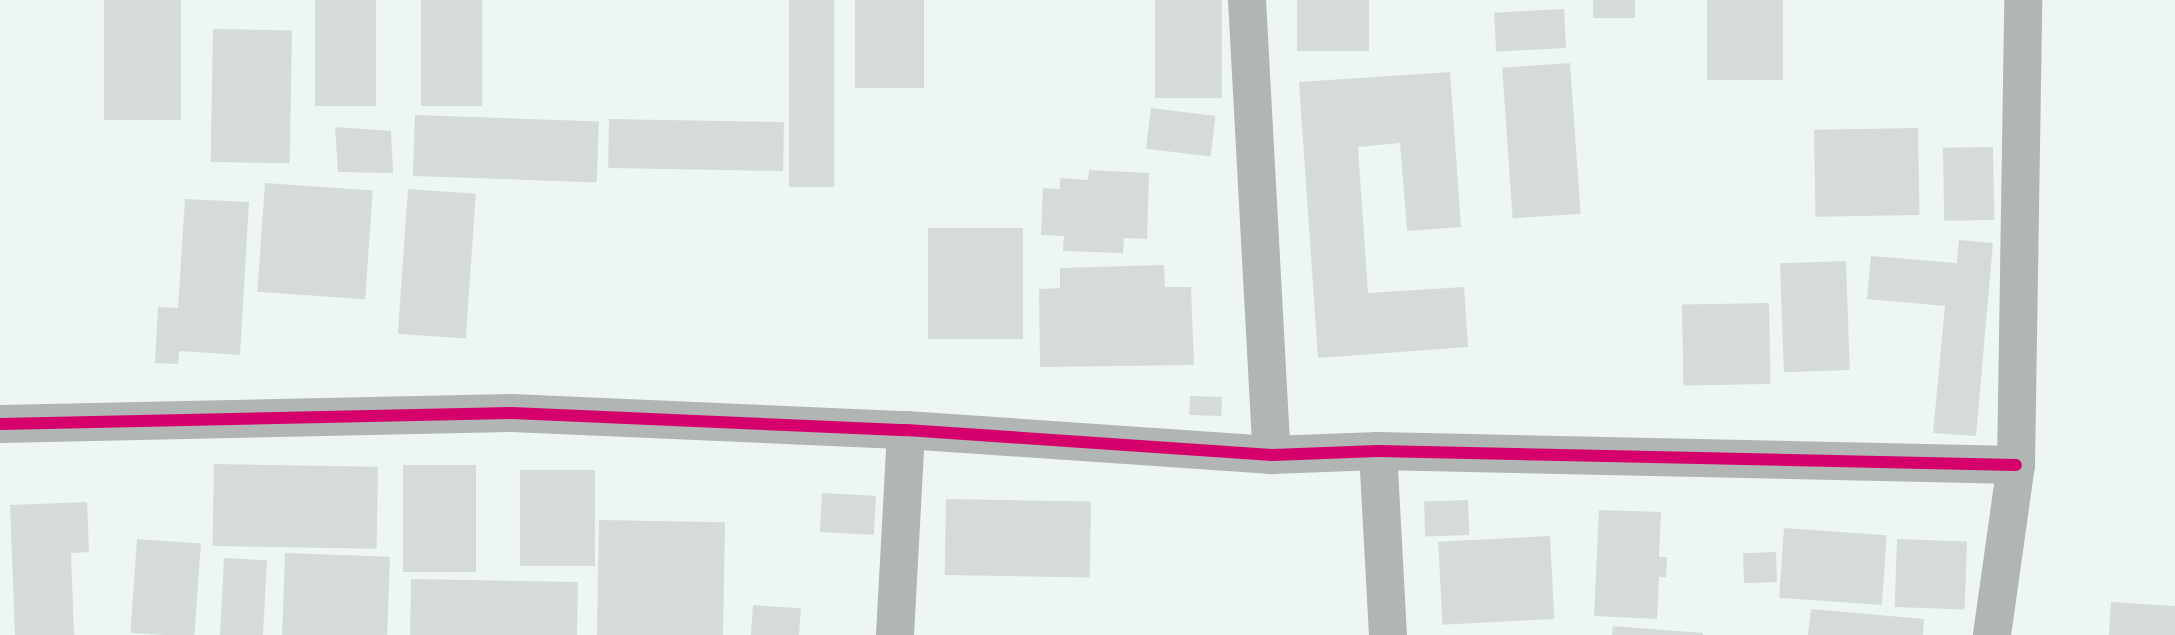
<!DOCTYPE html>
<html>
<head>
<meta charset="utf-8">
<style>
  body { margin:0 }
  #map { position:relative; width:2175px; height:635px; overflow:hidden; background:#eef6f2; font-family:"Noto Sans",sans-serif }
  div>[style] { position:absolute }
  .building>* { inset:0; background:#d5dcd8; transform-origin:0 0 }
  .street>* { height:38px; margin:-19px; padding:0 19px; transform-origin:19px; border-radius:19px; background:#b1b5b3 }
  .cycleway>* { height:12px; margin:-6px; padding:0 6px; transform-origin:6px; border-radius:6px; background:#d6006c }
  span { translate:-50% -50%; white-space:nowrap; text-align:center; line-height:1.15; -webkit-text-stroke:7px #eafaf3; paint-order:stroke }
</style>
</head>
<body>
<div id="map">
  <div class="building">
    <div style="left:104px;top:0;width:77px;height:120px"></div>
    <div style="left:315px;top:0;width:61px;height:106px"></div>
    <div style="left:421px;top:0;width:61px;height:106px"></div>
    <div style="left:789px;top:0;width:45px;height:187px"></div>
    <div style="left:855px;top:0;width:69px;height:88px"></div>
    <div style="left:1155px;top:0;width:67px;height:98px"></div>
    <div style="left:1297px;top:0;width:72px;height:51px"></div>
    <div style="left:1593px;top:0;width:42px;height:18px"></div>
    <div style="left:1707px;top:0;width:76px;height:80px"></div>
    <div style="left:1564px;top:9px;width:39px;height:70px;rotate:87deg"></div>
    <div style="left:213px;top:29px;width:79px;height:133px;rotate:1deg"></div>
    <div style="left:1570px;top:63px;width:151px;height:68px;rotate:86deg"></div>
    <div style="clip-path:polygon(1450px 72px,1461px 227px,1407px 231px,1400px 143px,1358px 147px,1368px 293px,1464px 287px,1468px 347px,1318px 358px,1299px 82px)"></div>
    <div style="left:1151px;top:108px;width:65px;height:41px;rotate:7deg"></div>
    <div style="left:415px;top:115px;width:184px;height:61px;rotate:2deg"></div>
    <div style="left:609px;top:119px;width:175px;height:49px;rotate:1deg"></div>
    <div style="clip-path:polygon(335px 127px,391px 131px,393px 173px,338px 172px)"></div>
    <div style="left:1918px;top:128px;width:87px;height:104px;rotate:89deg"></div>
    <div style="left:1993px;top:147px;width:73px;height:50px;rotate:89deg"></div>
    <div style="clip-path:polygon(1089px 170px,1149px 173px,1147px 239px,1124px 238px,1123px 253px,1063px 251px,1064px 236px,1041px 235px,1043px 188px,1060px 189px,1060px 178px,1088px 180px)"></div>
    <div style="left:265px;top:183px;width:108px;height:109px;rotate:4deg"></div>
    <div style="left:408px;top:189px;width:68px;height:145px;rotate:4deg"></div>
    <div style="clip-path:polygon(185px 199px,249px 202px,240px 355px,179px 351px,178px 364px,155px 363px,158px 307px,178px 308px)"></div>
    <div style="left:928px;top:228px;width:95px;height:111px"></div>
    <div style="clip-path:polygon(1959px 240px,1993px 243px,1976px 436px,1933px 433px,1945px 306px,1867px 299px,1871px 256px,1957px 263px)"></div>
    <div style="left:1846px;top:261px;width:109px;height:66px;rotate:88deg"></div>
    <div style="clip-path:polygon(1164px 265px,1165px 287px,1191px 287px,1194px 365px,1040px 367px,1039px 289px,1060px 288px,1060px 268px)"></div>
    <div style="left:1769px;top:303px;width:81px;height:87px;rotate:89deg"></div>
    <div style="left:1190px;top:396px;width:32px;height:19px;rotate:2deg"></div>
    <div style="left:214px;top:464px;width:164px;height:82px;rotate:1deg"></div>
    <div style="left:403px;top:465px;width:73px;height:107px"></div>
    <div style="left:520px;top:470px;width:75px;height:96px"></div>
    <div style="left:822px;top:493px;width:54px;height:39px;rotate:3deg"></div>
    <div style="left:946px;top:499px;width:145px;height:76px;rotate:1deg"></div>
    <div style="left:1468px;top:500px;width:35px;height:44px;rotate:88deg"></div>
    <div style="clip-path:polygon(87px 502px,89px 552px,71px 553px,74px 635px,15px 635px,10px 505px)"></div>
    <div style="clip-path:polygon(1599px 510px,1661px 512px,1659px 557px,1667px 557px,1666px 577px,1659px 577px,1657px 619px,1594px 616px)"></div>
    <div style="left:599px;top:520px;width:126px;height:115px;rotate:1deg"></div>
    <div style="left:1784px;top:528px;width:103px;height:70px;rotate:4deg"></div>
    <div style="left:1550px;top:536px;width:83px;height:112px;rotate:87deg"></div>
    <div style="left:137px;top:539px;width:64px;height:94px;rotate:4deg"></div>
    <div style="left:1897px;top:539px;width:70px;height:68px;rotate:2deg"></div>
    <div style="left:1776px;top:552px;width:30px;height:33px;rotate:88deg"></div>
    <div style="left:285px;top:553px;width:105px;height:82px;rotate:2deg"></div>
    <div style="left:224px;top:558px;width:43px;height:77px;rotate:3deg"></div>
    <div style="left:411px;top:579px;width:167px;height:56px;rotate:1deg"></div>
    <div style="clip-path:polygon(2111px 602px,2175px 606px,2175px 635px,2109px 635px)"></div>
    <div style="left:753px;top:605px;width:48px;height:30px;rotate:4deg"></div>
    <div style="clip-path:polygon(1811px 609px,1924px 619px,1923px 635px,1808px 635px)"></div>
    <div style="clip-path:polygon(1613px 626px,1703px 633px,1703px 635px,1612px 635px)"></div>
  </div>
  <div class="street">
    <div style="left:1247px;top:0;width:456px;rotate:86.9deg"></div>
    <div style="left:0;top:424px;width:512px;rotate:-1.23deg"></div>
    <div style="left:512px;top:413px;width:394px;rotate:2.5deg"></div>
    <div style="left:906px;top:430px;width:367px;rotate:3.9deg"></div>
    <div style="left:1272px;top:455px;width:106px;rotate:-2.2deg"></div>
    <div style="left:1378px;top:451px;width:638px;rotate:1.26deg"></div>
    <div style="left:1378px;top:451px;width:184px;rotate:86.9deg"></div>
    <div style="left:895px;top:635px;width:205px;rotate:-86.9deg"></div>
    <div style="left:1992px;top:635px;width:172px;rotate:-82deg"></div>
    <div style="left:2016px;top:465px;width:465px;rotate:-89.1deg"></div>
  </div>
  <div class="cycleway">
    <div style="left:0;top:424px;width:512px;rotate:-1.23deg"></div>
    <div style="left:512px;top:413px;width:394px;rotate:2.5deg"></div>
    <div style="left:906px;top:430px;width:367px;rotate:3.9deg"></div>
    <div style="left:1272px;top:455px;width:106px;rotate:-2.2deg"></div>
    <div style="left:1378px;top:451px;width:638px;rotate:1.26deg"></div>
  </div>
</div>
</body>
</html>
